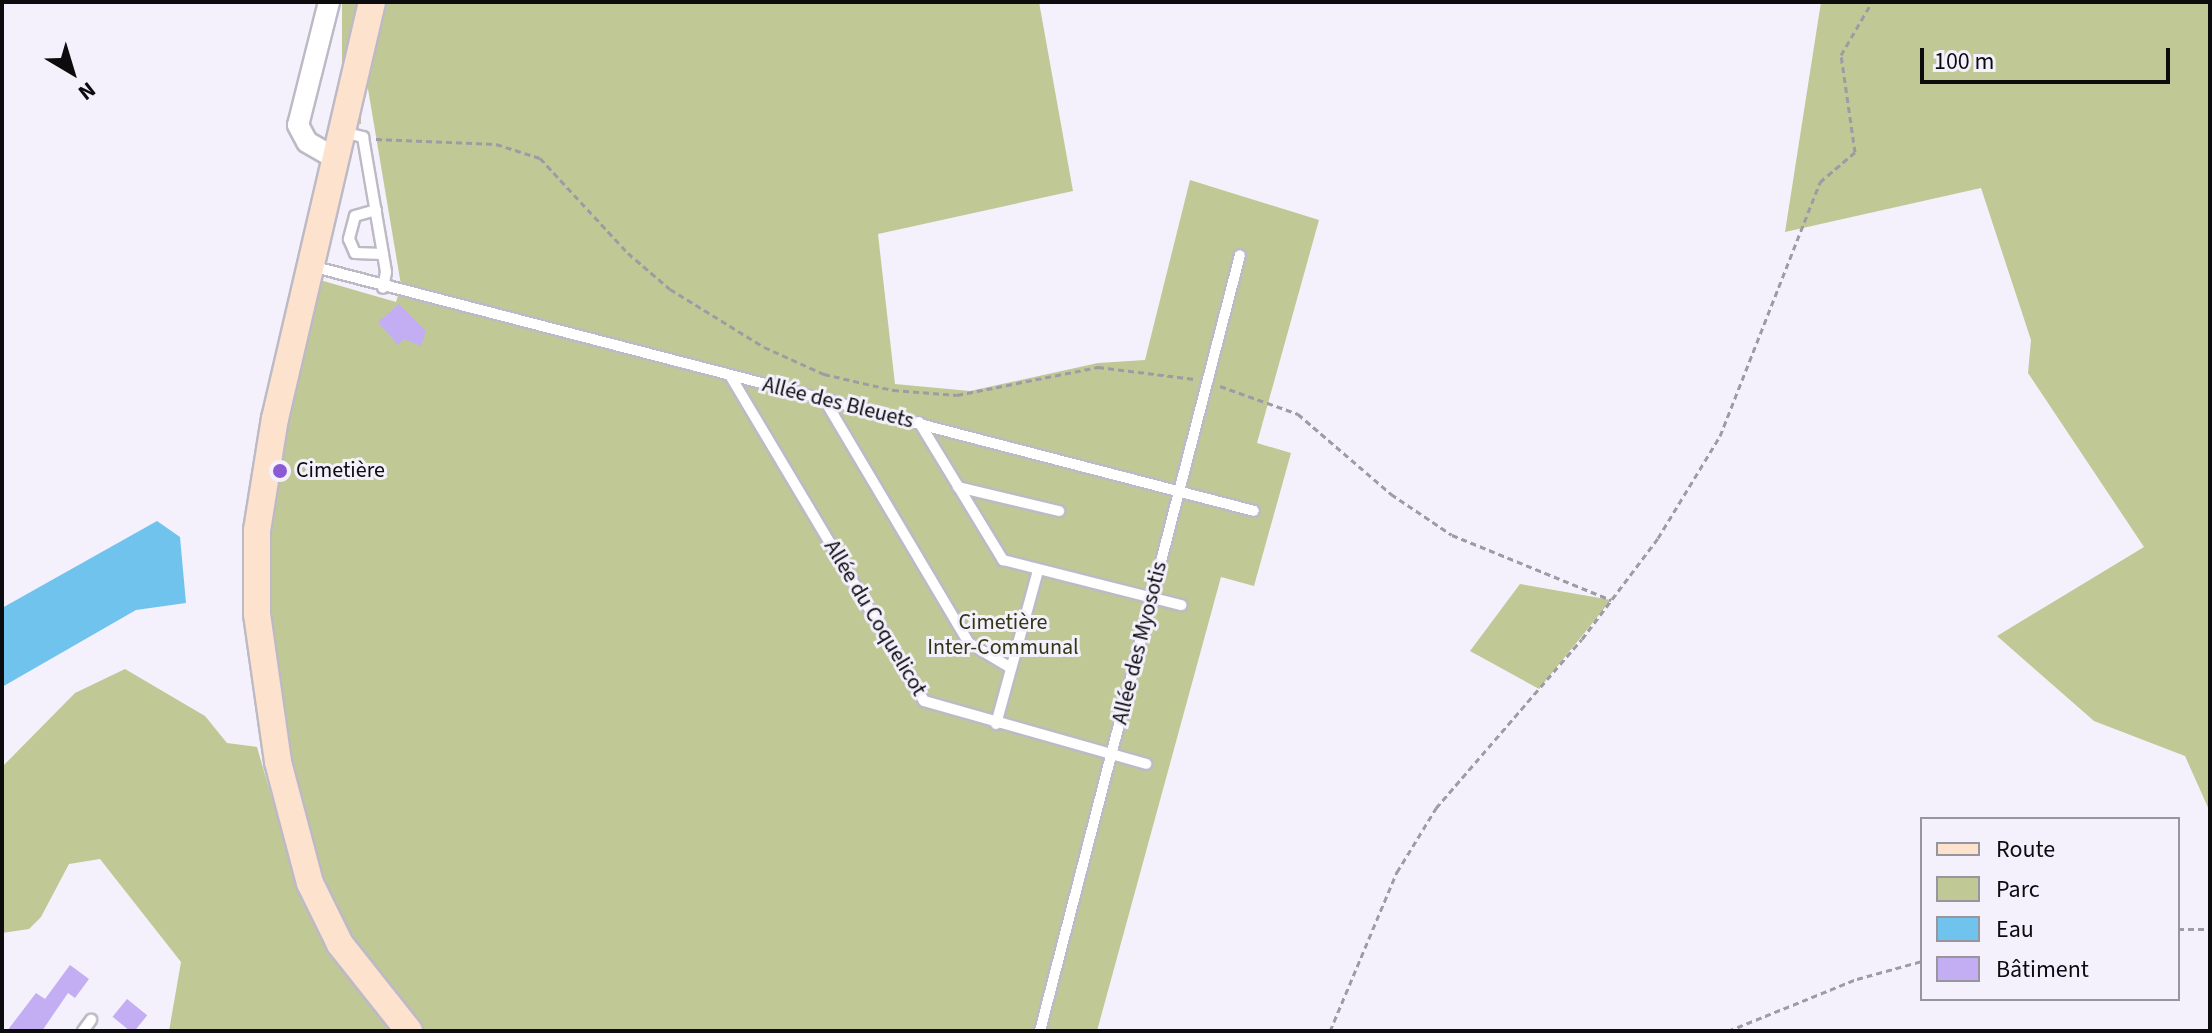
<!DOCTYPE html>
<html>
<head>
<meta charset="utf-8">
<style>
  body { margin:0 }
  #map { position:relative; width:2212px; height:1033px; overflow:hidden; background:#f4f1fd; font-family:"Source Sans 3",sans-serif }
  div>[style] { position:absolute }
  .green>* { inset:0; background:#c0c895; transform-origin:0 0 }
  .water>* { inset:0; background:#70c3ec }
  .building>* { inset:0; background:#c3aef4; transform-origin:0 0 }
  .path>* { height:3px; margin-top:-1.5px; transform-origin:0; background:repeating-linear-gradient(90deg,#9e9ba4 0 6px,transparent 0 10px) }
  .roads { filter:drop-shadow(2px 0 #bdbac5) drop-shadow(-2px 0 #bdbac5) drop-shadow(0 2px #bdbac5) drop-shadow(0 -2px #bdbac5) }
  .service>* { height:10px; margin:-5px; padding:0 5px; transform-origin:5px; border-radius:5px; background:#fff }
  .minor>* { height:20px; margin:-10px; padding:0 10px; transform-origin:10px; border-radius:10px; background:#fff }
  .secondary>* { height:26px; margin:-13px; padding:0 13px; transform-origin:13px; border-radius:13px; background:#fde3ce }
  .dots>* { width:22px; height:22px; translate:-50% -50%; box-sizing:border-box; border:4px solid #f4f1fd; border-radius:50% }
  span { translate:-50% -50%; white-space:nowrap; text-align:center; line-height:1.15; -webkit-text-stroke:6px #f4f1fd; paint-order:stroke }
  .street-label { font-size:22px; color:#0c0b0e }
  .poi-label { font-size:22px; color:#0c0b0e }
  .left { translate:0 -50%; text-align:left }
  .park-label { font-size:22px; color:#323615 }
  .frame { position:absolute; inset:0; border:4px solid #0c0b0e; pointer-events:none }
  .legend { position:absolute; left:1920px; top:817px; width:260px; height:184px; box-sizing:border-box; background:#f4f1fd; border:2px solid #97959d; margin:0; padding:10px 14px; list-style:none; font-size:24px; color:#0c0b0e }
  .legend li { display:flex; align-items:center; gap:16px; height:40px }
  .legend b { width:40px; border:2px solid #97959d }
  .north { position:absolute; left:32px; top:32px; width:80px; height:80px; -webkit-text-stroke:6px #f4f1fd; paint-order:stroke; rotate:142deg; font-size:22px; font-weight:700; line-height:32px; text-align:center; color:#0c0b0e }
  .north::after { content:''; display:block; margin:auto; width:28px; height:36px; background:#0c0b0e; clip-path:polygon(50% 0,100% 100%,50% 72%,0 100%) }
  .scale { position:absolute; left:1920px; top:48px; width:250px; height:36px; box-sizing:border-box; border:4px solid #0c0b0e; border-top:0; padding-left:10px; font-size:24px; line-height:28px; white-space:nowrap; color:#0c0b0e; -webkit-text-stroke:6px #f4f1fd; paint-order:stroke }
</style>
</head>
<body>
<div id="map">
  <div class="green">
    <div style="left:342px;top:2px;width:19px;height:122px"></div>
    <div style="clip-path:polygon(383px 2px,1039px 2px,1073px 191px,878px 234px,895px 384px,970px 391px,1098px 363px,1145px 360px,1190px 180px,1319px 220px,1257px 443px,1291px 453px,1254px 586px,1221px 577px,1097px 1031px,422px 1031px,377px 981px,332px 911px,296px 799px,270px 607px,270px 547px,283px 449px,320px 280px,396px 302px,401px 285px,366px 77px)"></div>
    <div style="clip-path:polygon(1821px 2px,2210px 2px,2210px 812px,2185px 756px,2094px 721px,1997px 636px,2144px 547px,2028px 373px,2031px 340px,1981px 188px,1785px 232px)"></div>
    <div style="clip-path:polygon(1520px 584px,1611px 600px,1539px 689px,1470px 651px)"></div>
    <div style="clip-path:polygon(125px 669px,205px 716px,227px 743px,257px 747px,302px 902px,339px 964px,397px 1031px,169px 1031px,181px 962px,100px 859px,69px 864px,41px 917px,29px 929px,2px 933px,2px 767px,75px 693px)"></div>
  </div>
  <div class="water">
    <div style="clip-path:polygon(157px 521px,180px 537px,186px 603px,136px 610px,2px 687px,2px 608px)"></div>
  </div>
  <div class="building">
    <div style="clip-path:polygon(399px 304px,426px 331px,421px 346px,404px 339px,398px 345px,378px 322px)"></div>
    <div style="clip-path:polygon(70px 965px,89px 979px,75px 998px,68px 993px,42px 1031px,7px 1031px,36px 993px,45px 999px)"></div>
    <div style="left:127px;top:999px;width:26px;height:23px;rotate:39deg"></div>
  </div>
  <div class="path">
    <div style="left:376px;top:139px;width:120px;rotate:2.4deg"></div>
    <div style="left:496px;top:144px;width:46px;rotate:17.7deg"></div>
    <div style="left:540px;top:158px;width:129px;rotate:47.2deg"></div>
    <div style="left:628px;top:253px;width:55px;rotate:40.6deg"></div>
    <div style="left:670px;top:289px;width:110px;rotate:31.7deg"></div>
    <div style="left:764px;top:347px;width:66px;rotate:24.2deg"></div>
    <div style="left:824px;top:374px;width:71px;rotate:13.1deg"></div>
    <div style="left:893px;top:390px;width:64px;rotate:4.5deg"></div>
    <div style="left:957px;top:395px;width:144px;rotate:-11.2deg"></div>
    <div style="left:1098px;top:367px;width:97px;rotate:7.1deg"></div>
    <div style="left:1220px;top:386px;width:83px;rotate:19.7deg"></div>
    <div style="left:1298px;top:414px;width:123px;rotate:40.7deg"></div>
    <div style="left:1391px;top:494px;width:73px;rotate:33.9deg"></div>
    <div style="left:1452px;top:535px;width:172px;rotate:22.2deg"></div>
    <div style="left:2178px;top:929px;width:32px"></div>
    <div style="left:1330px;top:1031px;width:173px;rotate:-67.2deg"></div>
    <div style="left:1397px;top:872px;width:75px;rotate:-58.6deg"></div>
    <div style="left:1436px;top:808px;width:223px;rotate:-49.2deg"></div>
    <div style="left:1582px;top:639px;width:126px;rotate:-53deg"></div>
    <div style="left:1658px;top:538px;width:119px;rotate:-58.7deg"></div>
    <div style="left:1720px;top:436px;width:273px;rotate:-68.5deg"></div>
    <div style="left:1820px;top:182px;width:46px;rotate:-40.6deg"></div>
    <div style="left:1855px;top:152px;width:98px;rotate:-98.2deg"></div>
    <div style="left:1841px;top:55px;width:61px;rotate:-59.7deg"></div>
    <div style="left:1728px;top:1031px;width:139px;rotate:-22deg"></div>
    <div style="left:1857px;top:979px;width:67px;rotate:-15.5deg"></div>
  </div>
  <div class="roads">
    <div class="service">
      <div style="left:343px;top:132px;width:21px;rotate:14deg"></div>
      <div style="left:363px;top:137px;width:137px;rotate:80.3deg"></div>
      <div style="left:386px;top:272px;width:16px;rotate:101deg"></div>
      <div style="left:376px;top:210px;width:22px;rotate:164deg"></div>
      <div style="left:355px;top:216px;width:24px;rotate:105deg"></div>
      <div style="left:349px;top:239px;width:15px;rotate:67deg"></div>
      <div style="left:355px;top:253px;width:28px;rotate:2deg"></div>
      <div style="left:311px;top:266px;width:974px;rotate:14.56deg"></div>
      <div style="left:731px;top:377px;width:377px;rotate:59.2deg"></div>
      <div style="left:924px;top:701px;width:231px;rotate:15.8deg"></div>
      <div style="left:824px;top:399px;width:284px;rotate:59.3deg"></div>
      <div style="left:969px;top:643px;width:49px;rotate:30.8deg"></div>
      <div style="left:919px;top:422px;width:162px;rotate:58.7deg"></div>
      <div style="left:1003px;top:560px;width:184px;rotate:14.2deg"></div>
      <div style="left:958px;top:487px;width:104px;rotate:13.4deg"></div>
      <div style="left:996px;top:724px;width:160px;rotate:-74.7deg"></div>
      <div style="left:83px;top:1031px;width:14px;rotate:-54deg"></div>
      <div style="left:1040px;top:1031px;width:801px;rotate:-75.55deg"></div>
    </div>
    <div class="minor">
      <div style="left:329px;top:2px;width:127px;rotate:104.1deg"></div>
      <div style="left:298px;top:125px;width:19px;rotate:62deg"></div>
      <div style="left:307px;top:142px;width:32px;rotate:30deg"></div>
    </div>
    <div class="secondary">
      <div style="left:372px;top:2px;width:427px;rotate:103.1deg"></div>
      <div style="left:275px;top:418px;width:113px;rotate:99.1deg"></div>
      <div style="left:257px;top:530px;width:84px;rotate:90deg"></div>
      <div style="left:257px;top:614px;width:149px;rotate:81.9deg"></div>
      <div style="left:278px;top:762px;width:125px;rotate:75.2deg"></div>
      <div style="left:310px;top:883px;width:68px;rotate:63.8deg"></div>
      <div style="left:340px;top:944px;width:111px;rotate:51.6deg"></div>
    </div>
  </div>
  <div class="dots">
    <div style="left:280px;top:471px;background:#8c5ad3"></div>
  </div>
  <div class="street-label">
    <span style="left:838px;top:403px;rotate:14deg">Allée des Bleuets</span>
    <span style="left:875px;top:618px;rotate:59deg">Allée du Coquelicot</span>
    <span style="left:1140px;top:643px;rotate:-76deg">Allée des Myosotis</span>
  </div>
  <div class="poi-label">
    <span class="left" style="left:296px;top:471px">Cimetière</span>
  </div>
  <div class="park-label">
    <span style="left:1003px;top:635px">Cimetière<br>Inter-Communal</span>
  </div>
  <div class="frame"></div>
  <ul class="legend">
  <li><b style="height:10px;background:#fde3ce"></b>Route</li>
  <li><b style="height:22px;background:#c0c895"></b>Parc</li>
  <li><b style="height:22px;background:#70c3ec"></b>Eau</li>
  <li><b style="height:22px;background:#c3aef4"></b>Bâtiment</li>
  </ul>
  <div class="north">N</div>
  <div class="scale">100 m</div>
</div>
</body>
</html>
